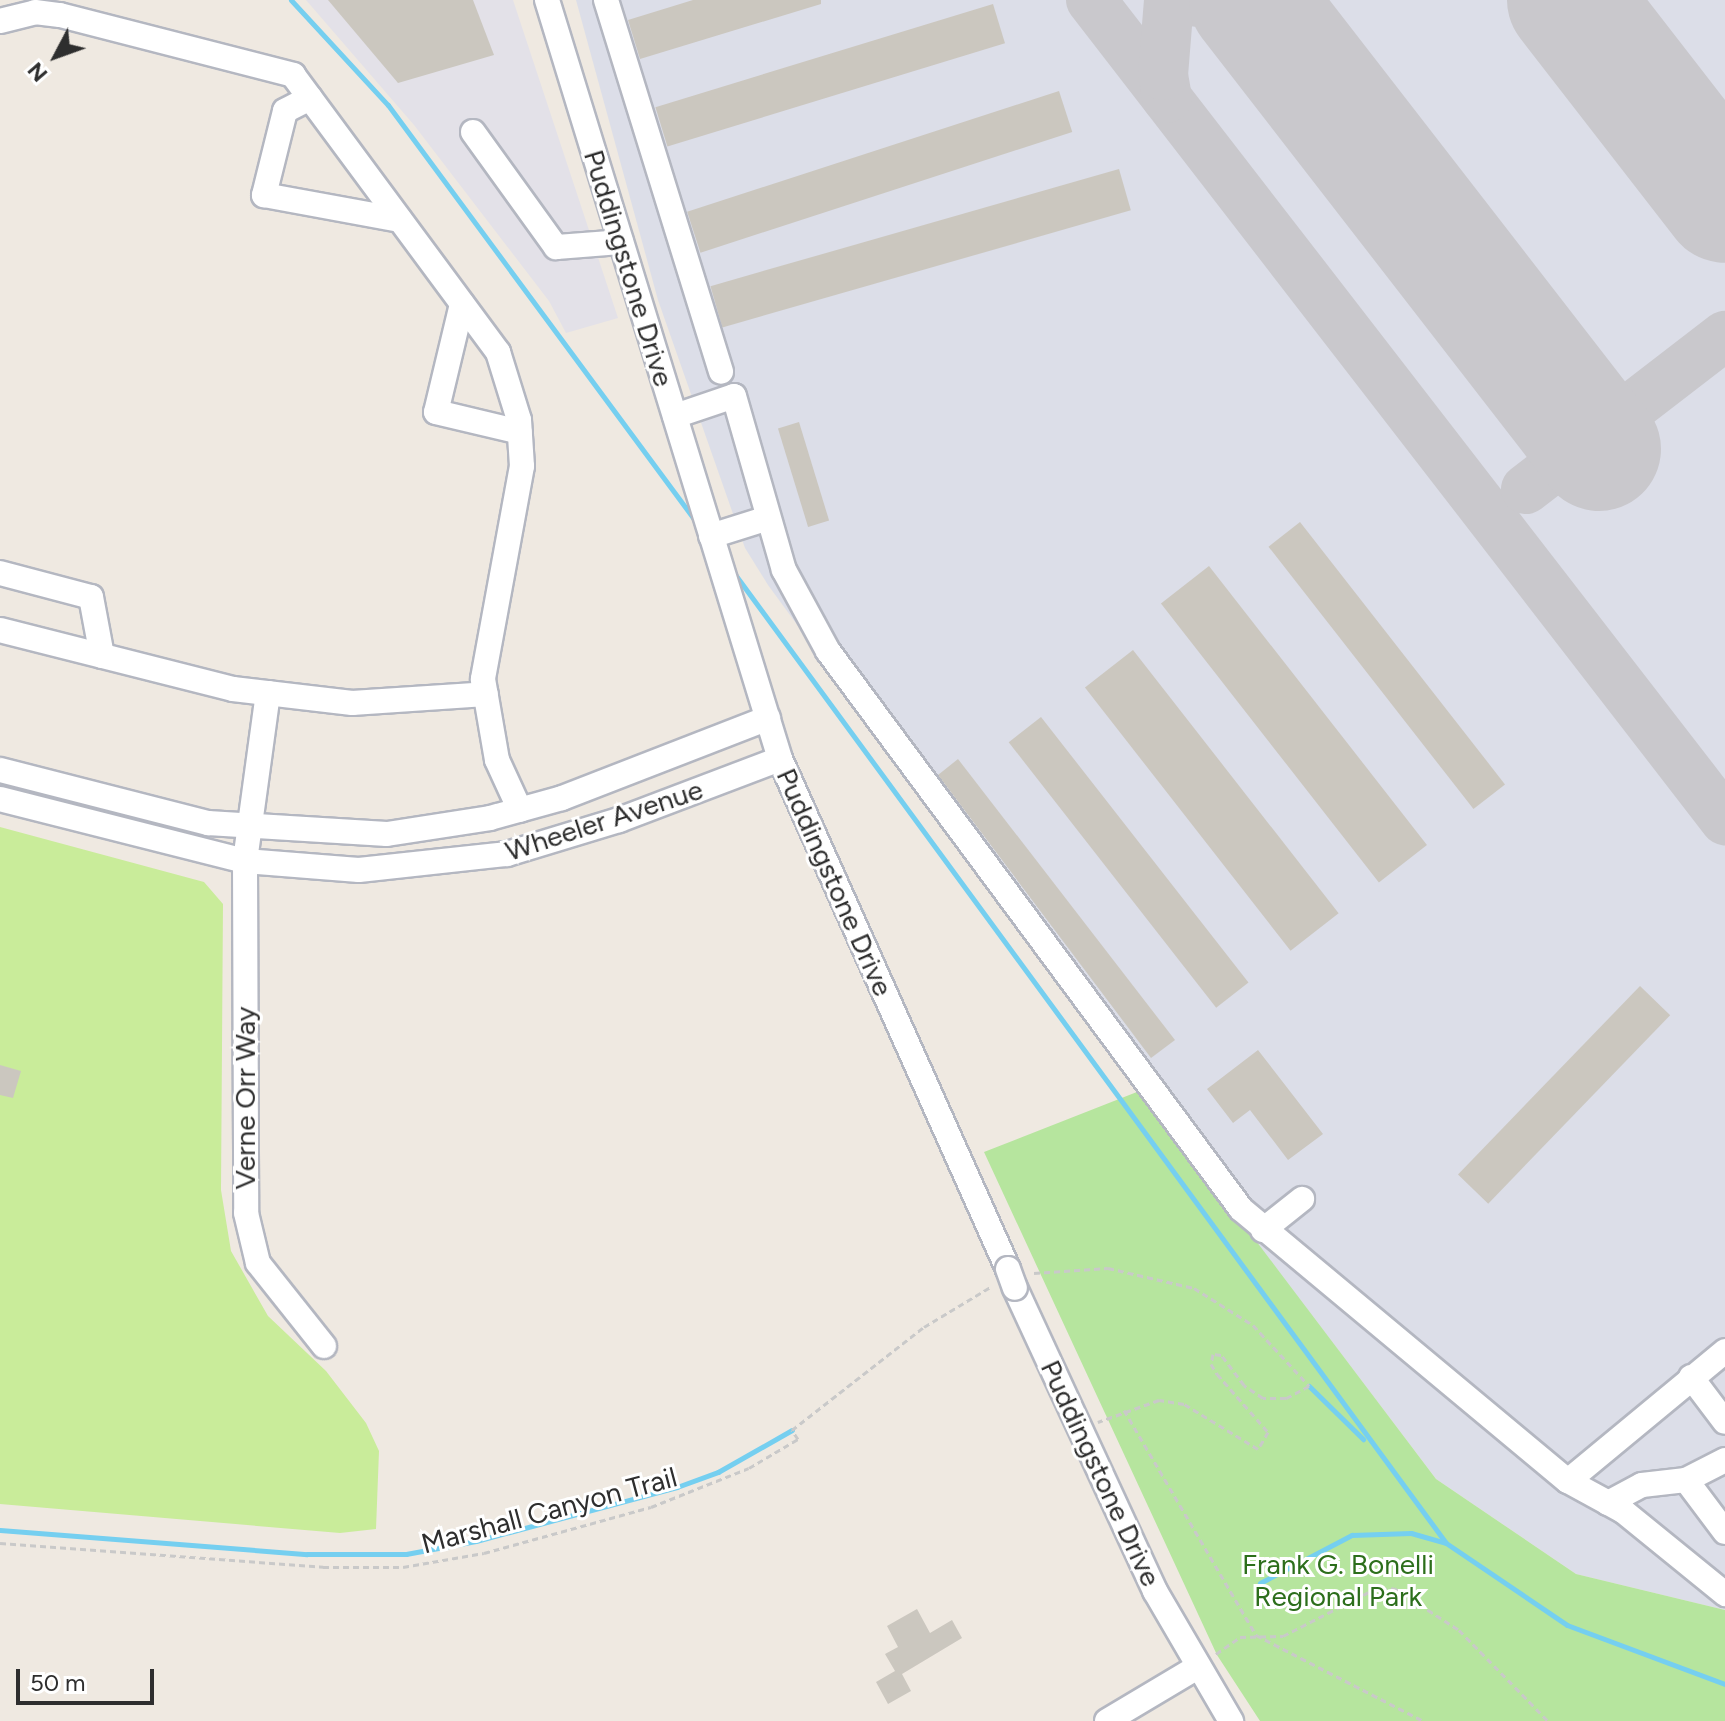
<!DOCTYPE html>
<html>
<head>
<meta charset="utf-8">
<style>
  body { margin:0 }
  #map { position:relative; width:1725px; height:1721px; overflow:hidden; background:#efe9e1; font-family:Figtree,sans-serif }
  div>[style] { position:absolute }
  .industrial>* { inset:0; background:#e3e1e8 }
  .airport>* { inset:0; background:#dcdee8 }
  .green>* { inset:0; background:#b6e59e }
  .pitch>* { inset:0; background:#c9ec9a }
  .stream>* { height:5px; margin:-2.5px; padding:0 2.5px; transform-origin:2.5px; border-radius:2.5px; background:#75cff0 }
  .taxiway>* { height:50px; margin:-25px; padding:0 25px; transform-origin:25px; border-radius:25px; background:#c9c8cc }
  .runway>* { height:124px; margin:-62px; padding:0 62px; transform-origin:62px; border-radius:62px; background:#c9c8cc }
  .building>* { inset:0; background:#cbc7bf; transform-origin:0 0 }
  .path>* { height:3px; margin-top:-1.5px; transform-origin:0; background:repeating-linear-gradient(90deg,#c9c9c9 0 6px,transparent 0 10px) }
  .roads { filter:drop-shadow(2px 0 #b4b7c1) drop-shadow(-2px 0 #b4b7c1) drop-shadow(0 2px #b4b7c1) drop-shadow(0 -2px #b4b7c1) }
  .minor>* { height:24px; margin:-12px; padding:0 12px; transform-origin:12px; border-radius:12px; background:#fff }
  .bridges { filter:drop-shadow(2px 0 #b4b7c1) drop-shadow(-2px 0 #b4b7c1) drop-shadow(0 2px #b4b7c1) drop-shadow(0 -2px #b4b7c1) }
  .minor-bridge>* { height:24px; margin:-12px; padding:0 12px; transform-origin:12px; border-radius:12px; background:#fff }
  span { translate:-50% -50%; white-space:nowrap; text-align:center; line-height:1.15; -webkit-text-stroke:6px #fff; paint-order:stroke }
  .street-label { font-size:28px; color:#2e2e2e }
  .park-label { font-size:28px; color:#2c6e1b }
  .north { position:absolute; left:16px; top:16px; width:80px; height:80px; -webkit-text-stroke:6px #fff; paint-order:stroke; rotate:229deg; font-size:22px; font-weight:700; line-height:32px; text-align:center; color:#2e2e2e }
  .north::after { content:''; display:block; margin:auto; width:28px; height:36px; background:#2e2e2e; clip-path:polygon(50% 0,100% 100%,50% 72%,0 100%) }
  .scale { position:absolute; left:16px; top:1669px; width:138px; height:36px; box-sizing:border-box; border:4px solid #2e2e2e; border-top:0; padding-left:10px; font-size:24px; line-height:28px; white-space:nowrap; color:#2e2e2e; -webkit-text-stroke:6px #fff; paint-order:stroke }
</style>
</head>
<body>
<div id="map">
  <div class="industrial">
    <div style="clip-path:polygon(306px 0,513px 0,618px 318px,566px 333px,549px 301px,414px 125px)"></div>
  </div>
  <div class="airport">
    <div style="clip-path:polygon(576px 0,1725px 0,1725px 1610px,1576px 1574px,1436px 1479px,1042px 959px,768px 585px,745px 548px,658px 300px)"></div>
  </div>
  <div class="green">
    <div style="clip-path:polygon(1142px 1090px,1436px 1479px,1576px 1574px,1725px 1610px,1725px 1721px,1260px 1721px,1217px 1655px,984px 1152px)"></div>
  </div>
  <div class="pitch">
    <div style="clip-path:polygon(0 827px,204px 882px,223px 904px,221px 1190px,231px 1251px,268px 1316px,326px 1371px,366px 1423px,379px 1451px,376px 1529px,340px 1533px,0 1504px)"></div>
  </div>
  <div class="stream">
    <div style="left:291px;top:0;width:143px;rotate:47.3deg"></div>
    <div style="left:388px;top:105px;width:520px;rotate:53.53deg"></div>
    <div style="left:734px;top:573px;width:1203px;rotate:53.72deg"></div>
    <div style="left:1446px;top:1543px;width:146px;rotate:34.1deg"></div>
    <div style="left:1567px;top:1625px;width:169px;rotate:20.5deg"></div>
    <div style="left:1309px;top:1386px;width:76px;rotate:44.5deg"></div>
    <div style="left:0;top:1530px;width:308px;rotate:4.5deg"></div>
    <div style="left:307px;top:1554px;width:99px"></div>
    <div style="left:406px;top:1554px;width:71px;rotate:-10.5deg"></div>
    <div style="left:476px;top:1541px;width:208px;rotate:-15deg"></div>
    <div style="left:677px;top:1487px;width:44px;rotate:-20.1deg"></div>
    <div style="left:718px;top:1472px;width:85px;rotate:-29.6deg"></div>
    <div style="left:1260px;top:1583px;width:104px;rotate:-27.6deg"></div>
    <div style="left:1352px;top:1535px;width:59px;rotate:-1.9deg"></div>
    <div style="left:1411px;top:1533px;width:35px;rotate:16deg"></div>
  </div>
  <div class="taxiway">
    <div style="left:1091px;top:0;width:1037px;rotate:52.29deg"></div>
    <div style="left:1181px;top:0;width:43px;rotate:6.6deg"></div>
    <div style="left:1224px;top:5px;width:48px;rotate:22.2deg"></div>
    <div style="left:1167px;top:98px;width:23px;rotate:-100deg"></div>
    <div style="left:1163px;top:75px;width:75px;rotate:-85.4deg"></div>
    <div style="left:1526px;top:489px;width:251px;rotate:-37.6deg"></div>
  </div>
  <div class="runway">
    <div style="left:1251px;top:0;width:568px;rotate:52.22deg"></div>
    <div style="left:1569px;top:0;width:254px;rotate:52.2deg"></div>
  </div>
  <div class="building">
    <div style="clip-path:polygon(328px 0,473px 0,494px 55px,398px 83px)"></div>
    <div style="clip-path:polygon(693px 0,821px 0,821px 4px,640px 59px,628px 20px)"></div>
    <div style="left:993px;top:4px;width:41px;height:353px;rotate:73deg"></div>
    <div style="left:1059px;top:91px;width:43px;height:391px;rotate:72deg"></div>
    <div style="left:1119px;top:169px;width:43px;height:425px;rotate:74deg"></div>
    <div style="left:799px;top:422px;width:103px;height:22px;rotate:73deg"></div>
    <div style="left:1300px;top:522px;width:333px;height:40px;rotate:52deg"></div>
    <div style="left:1209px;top:566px;width:354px;height:61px;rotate:52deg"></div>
    <div style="left:1133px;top:650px;width:334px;height:61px;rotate:52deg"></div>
    <div style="left:1041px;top:717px;width:337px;height:41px;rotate:52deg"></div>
    <div style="clip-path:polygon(958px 759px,1175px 1040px,1151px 1058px,938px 775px)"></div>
    <div style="left:1640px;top:986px;width:42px;height:262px;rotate:44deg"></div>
    <div style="clip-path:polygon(1258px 1050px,1323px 1134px,1288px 1160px,1250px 1110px,1233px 1123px,1207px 1089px)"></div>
    <div style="clip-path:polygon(0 1065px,21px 1071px,13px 1098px,0 1095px)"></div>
    <div style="clip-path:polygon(917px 1609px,930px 1633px,952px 1620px,962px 1638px,902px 1674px,911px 1691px,888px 1704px,876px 1682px,895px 1671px,885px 1654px,898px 1647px,887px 1626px)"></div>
  </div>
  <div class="path">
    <div style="left:1034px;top:1273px;width:74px;rotate:-3.9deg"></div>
    <div style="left:1108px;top:1268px;width:88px;rotate:13.1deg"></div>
    <div style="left:1194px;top:1288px;width:70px;rotate:32.1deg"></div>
    <div style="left:1253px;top:1325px;width:83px;rotate:47.4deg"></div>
    <div style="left:1309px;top:1386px;width:26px;rotate:152deg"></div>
    <div style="left:1286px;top:1398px;width:23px;rotate:180deg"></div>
    <div style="left:1263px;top:1398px;width:23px;rotate:-146deg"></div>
    <div style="left:1244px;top:1385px;width:38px;rotate:-127deg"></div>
    <div style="left:1221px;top:1355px;width:8px;rotate:-173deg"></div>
    <div style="left:1213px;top:1354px;width:10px;rotate:101deg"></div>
    <div style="left:1211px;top:1364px;width:12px;rotate:59deg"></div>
    <div style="left:1217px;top:1374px;width:77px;rotate:48.7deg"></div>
    <div style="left:1268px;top:1432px;width:20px;rotate:120deg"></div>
    <div style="left:1258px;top:1449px;width:87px;rotate:-148.7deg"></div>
    <div style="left:1184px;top:1404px;width:25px;rotate:-171deg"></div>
    <div style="left:1159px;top:1400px;width:65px;rotate:160.2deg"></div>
    <div style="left:1124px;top:1410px;width:261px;rotate:59.6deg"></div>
    <div style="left:1256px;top:1635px;width:188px;rotate:27.2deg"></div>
    <div style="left:0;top:1543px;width:324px;rotate:4.2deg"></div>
    <div style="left:323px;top:1567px;width:80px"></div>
    <div style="left:403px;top:1567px;width:82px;rotate:-9.8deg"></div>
    <div style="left:484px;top:1553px;width:173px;rotate:-15.4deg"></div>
    <div style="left:651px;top:1507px;width:105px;rotate:-21.7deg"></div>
    <div style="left:749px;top:1468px;width:57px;rotate:-30.6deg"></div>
    <div style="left:798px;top:1439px;width:11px;rotate:-124deg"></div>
    <div style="left:792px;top:1430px;width:167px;rotate:-38deg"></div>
    <div style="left:924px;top:1327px;width:79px;rotate:-31.1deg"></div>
    <div style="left:1216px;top:1654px;width:29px;rotate:-35deg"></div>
    <div style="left:1240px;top:1637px;width:43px;rotate:-1.3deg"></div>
    <div style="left:1283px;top:1636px;width:99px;rotate:-27.1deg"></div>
    <div style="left:1371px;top:1591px;width:23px;rotate:-7deg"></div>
    <div style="left:1394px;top:1588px;width:77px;rotate:32.9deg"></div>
    <div style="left:1459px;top:1630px;width:127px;rotate:45.6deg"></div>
  </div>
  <div class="roads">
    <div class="minor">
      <div style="left:547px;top:0;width:794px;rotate:72.93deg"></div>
      <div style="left:780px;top:759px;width:559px;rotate:65.91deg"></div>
      <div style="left:606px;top:0;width:389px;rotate:72.8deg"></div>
      <div style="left:0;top:21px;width:36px;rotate:-14deg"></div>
      <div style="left:35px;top:12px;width:25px;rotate:7deg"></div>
      <div style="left:60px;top:15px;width:241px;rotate:14.4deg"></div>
      <div style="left:293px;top:75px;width:345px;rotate:53.5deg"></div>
      <div style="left:498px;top:352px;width:71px;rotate:72.8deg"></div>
      <div style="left:519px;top:420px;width:46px;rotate:86.3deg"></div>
      <div style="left:522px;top:466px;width:217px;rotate:100.4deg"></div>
      <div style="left:483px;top:679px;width:82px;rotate:80.2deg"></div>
      <div style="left:497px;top:760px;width:55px;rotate:65.3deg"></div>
      <div style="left:310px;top:98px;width:28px;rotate:153deg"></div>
      <div style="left:285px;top:111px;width:87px;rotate:104deg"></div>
      <div style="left:264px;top:195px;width:138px;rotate:10.4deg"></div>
      <div style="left:473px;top:132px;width:142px;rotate:54.2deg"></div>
      <div style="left:556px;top:247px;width:65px;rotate:-4.4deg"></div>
      <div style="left:462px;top:304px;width:111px;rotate:103.5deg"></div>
      <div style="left:436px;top:412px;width:86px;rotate:13.4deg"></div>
      <div style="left:675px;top:416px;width:62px;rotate:-18.7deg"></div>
      <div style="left:734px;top:396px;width:181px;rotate:74deg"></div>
      <div style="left:784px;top:570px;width:92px;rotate:61.5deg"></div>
      <div style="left:828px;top:651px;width:694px;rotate:53.49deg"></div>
      <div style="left:1241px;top:1209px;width:425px;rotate:39.8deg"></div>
      <div style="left:1568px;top:1481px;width:63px;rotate:28.6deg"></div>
      <div style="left:1623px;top:1511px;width:132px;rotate:39.1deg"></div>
      <div style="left:711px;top:536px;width:60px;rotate:-17.5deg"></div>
      <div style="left:0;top:573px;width:94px;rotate:14.8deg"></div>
      <div style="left:91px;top:597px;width:60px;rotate:79.4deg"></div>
      <div style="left:0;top:630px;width:240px;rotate:14.2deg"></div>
      <div style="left:233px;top:689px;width:120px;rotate:6.7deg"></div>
      <div style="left:352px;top:703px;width:134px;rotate:-3.8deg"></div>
      <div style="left:268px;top:693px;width:170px;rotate:97.8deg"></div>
      <div style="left:245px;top:861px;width:352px;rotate:89.8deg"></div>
      <div style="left:246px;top:1213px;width:51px;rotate:76.5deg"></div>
      <div style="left:258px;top:1263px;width:106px;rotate:51.5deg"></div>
      <div style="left:0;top:770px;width:215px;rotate:14.3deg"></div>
      <div style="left:208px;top:823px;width:179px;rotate:3.5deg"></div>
      <div style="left:387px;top:834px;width:104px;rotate:-8.8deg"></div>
      <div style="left:490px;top:818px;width:75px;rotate:-15.5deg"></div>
      <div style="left:562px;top:798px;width:221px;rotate:-21.2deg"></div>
      <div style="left:0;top:799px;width:253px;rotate:14.2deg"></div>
      <div style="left:245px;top:861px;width:114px;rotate:4.5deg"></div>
      <div style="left:359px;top:870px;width:149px;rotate:-6.2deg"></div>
      <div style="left:507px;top:854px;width:117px;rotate:-16.9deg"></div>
      <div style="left:619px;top:820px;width:172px;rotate:-20.8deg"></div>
      <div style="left:1263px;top:1230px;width:50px;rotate:-38.5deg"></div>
      <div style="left:1015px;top:1288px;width:334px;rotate:65.2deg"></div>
      <div style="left:1155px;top:1591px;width:151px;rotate:59.7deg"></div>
      <div style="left:1691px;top:1377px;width:56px;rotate:52.9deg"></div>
      <div style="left:1686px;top:1480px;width:44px;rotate:-27.1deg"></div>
      <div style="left:1568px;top:1481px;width:204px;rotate:-39.6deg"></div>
      <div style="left:1608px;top:1503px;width:38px;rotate:-28deg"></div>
      <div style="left:1642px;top:1485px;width:44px;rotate:-6.5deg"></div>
      <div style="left:1686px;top:1480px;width:65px;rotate:53.1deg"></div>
      <div style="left:1107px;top:1721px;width:104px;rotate:-30.8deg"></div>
    </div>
  </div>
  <div class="bridges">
    <div class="minor-bridge">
      <div style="left:1008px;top:1269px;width:20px;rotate:70deg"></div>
    </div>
  </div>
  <div class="street-label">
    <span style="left:629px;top:268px;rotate:73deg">Puddingstone Drive</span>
    <span style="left:604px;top:820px;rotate:-18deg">Wheeler Avenue</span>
    <span style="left:835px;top:882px;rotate:66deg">Puddingstone Drive</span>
    <span style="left:245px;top:1098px;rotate:-90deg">Verne Orr Way</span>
    <span style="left:1101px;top:1473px;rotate:65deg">Puddingstone Drive</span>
    <span style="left:549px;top:1510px;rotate:-15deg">Marshall Canyon Trail</span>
  </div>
  <div class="park-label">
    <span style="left:1338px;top:1580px">Frank G. Bonelli<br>Regional Park</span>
  </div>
  <div class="north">N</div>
  <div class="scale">50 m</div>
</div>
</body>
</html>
